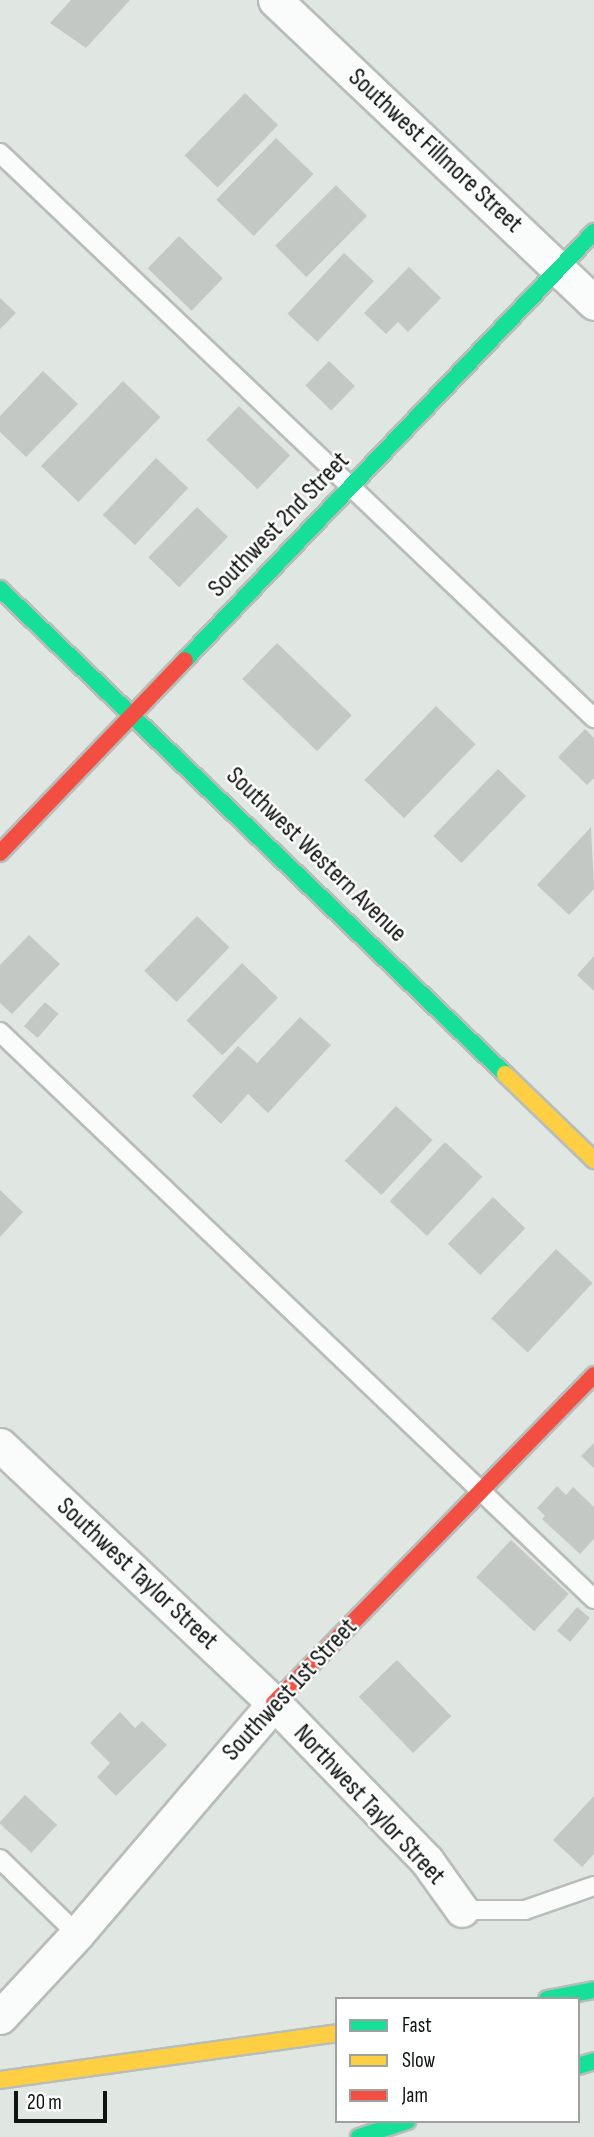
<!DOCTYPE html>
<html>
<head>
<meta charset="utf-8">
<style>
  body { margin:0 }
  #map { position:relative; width:594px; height:2137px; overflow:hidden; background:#e0e6e2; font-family:"Sofia Sans Condensed",sans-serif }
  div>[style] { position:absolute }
  .building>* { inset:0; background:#c4c8c4; transform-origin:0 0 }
  .roads { filter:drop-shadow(2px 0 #b8bdba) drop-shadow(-2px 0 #b8bdba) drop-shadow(0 2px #b8bdba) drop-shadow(0 -2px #b8bdba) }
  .lane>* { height:18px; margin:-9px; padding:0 9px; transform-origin:9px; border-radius:9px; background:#fafbfb }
  .street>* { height:33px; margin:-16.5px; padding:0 16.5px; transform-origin:16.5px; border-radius:16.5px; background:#fafbfb }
  .fast>* { height:16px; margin:-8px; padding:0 8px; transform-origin:8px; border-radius:8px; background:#16e098 }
  .slow>* { height:16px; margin:-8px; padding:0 8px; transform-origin:8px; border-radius:8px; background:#ffcf43 }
  .jam>* { height:16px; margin:-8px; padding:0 8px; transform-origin:8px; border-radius:8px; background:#f24e42 }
  span { translate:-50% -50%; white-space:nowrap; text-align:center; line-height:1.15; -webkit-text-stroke:5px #fff; paint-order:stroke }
  .street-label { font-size:26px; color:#0f1411 }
  .legend { position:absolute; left:335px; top:1997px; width:245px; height:126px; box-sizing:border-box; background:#fff; border:2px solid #9fa1a0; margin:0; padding:9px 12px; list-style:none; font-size:21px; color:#0f1411 }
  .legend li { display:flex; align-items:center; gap:14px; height:35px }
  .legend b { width:35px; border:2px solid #9fa1a0 }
  .scale { position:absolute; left:14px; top:2091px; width:93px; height:32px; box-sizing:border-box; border:4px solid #0f1411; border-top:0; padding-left:9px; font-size:21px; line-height:24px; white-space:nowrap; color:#0f1411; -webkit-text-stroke:5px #fff; paint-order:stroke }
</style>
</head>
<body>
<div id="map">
  <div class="building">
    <div style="clip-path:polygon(71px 0,130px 0,86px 48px,50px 23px)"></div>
    <div style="left:245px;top:93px;width:46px;height:87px;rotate:44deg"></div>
    <div style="left:276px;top:138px;width:52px;height:86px;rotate:44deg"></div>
    <div style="left:336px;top:185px;width:44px;height:86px;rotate:45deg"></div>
    <div style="left:179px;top:236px;width:61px;height:45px;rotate:44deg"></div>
    <div style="left:344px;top:253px;width:41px;height:83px;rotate:43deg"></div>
    <div style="clip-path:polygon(409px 267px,441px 298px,408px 332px,398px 322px,386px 334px,364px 313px)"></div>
    <div style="clip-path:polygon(0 298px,16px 313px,0 329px)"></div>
    <div style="left:329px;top:361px;width:36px;height:34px;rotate:44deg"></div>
    <div style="clip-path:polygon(43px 371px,78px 404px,26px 457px,0 432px,0 416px)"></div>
    <div style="left:123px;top:381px;width:52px;height:118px;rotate:44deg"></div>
    <div style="left:239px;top:406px;width:71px;height:47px;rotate:44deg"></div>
    <div style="left:156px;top:458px;width:44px;height:78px;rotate:43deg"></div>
    <div style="left:197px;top:507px;width:43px;height:70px;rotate:44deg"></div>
    <div style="left:277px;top:643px;width:104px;height:50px;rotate:44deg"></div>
    <div style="left:436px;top:706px;width:55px;height:103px;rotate:44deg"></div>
    <div style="clip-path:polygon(585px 729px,594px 738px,594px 778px,587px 785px,558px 757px)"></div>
    <div style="left:498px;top:769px;width:39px;height:93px;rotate:44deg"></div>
    <div style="clip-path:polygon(591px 827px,594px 889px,569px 915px,537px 885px)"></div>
    <div style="left:197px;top:916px;width:45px;height:76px;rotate:44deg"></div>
    <div style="clip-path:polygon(29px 935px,60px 964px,12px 1014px,0 1003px,0 965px)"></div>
    <div style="clip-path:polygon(594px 956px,594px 991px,577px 975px)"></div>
    <div style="left:242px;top:963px;width:50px;height:80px;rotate:44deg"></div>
    <div style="left:45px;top:1002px;width:18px;height:32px;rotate:41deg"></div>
    <div style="clip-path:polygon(300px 1017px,331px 1045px,268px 1113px,248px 1094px,221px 1124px,192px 1096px,238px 1046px,257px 1063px)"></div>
    <div style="left:396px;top:1106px;width:50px;height:75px;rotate:43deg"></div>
    <div style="left:445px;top:1142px;width:51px;height:81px;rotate:43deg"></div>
    <div style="clip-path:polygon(0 1190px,23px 1212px,0 1237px)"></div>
    <div style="left:493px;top:1197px;width:45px;height:65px;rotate:44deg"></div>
    <div style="left:556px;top:1249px;width:50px;height:95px;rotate:43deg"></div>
    <div style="clip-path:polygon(594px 1443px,594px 1468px,581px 1456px)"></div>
    <div style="clip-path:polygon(557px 1486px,566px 1495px,573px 1487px,594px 1507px,594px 1539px,580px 1554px,542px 1519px,545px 1516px,537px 1508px)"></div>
    <div style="left:511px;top:1540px;width:79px;height:51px;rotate:43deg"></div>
    <div style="left:577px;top:1607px;width:17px;height:31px;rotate:40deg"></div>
    <div style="left:397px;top:1660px;width:78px;height:53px;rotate:46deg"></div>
    <div style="clip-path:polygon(120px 1712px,135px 1728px,142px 1721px,167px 1745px,116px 1796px,97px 1777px,110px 1763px,90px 1743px)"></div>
    <div style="left:25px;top:1795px;width:44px;height:38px;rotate:43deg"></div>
    <div style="clip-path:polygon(594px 1796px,594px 1854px,582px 1867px,553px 1840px)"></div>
  </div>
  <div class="roads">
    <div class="lane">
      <div style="left:0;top:153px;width:820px;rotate:43.57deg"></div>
      <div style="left:0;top:1032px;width:821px;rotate:43.67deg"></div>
      <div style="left:0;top:1859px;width:107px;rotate:44.2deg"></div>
      <div style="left:462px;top:1910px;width:63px"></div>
      <div style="left:525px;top:1910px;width:73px;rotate:-19.2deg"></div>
    </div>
    <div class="street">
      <div style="left:275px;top:0;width:440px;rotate:43.5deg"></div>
      <div style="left:0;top:1445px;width:376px;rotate:43.3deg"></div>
      <div style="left:274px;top:1703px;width:220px;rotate:45.9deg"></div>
      <div style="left:427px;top:1861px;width:60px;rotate:54.5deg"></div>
      <div style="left:0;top:2017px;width:113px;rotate:-47.1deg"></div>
      <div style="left:77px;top:1934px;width:304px;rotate:-49.5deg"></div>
    </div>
    <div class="fast">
      <div style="left:0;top:589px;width:700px;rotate:43.84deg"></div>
      <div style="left:185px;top:660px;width:592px;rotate:-46.3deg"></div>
      <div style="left:547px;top:1999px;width:48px;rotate:-10.8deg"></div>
      <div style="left:578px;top:2066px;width:17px;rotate:-17deg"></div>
      <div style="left:359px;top:2137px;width:51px;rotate:-18.4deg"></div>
    </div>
    <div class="slow">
      <div style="left:505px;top:1074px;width:124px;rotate:44deg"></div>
      <div style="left:0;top:2080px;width:340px;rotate:-7.9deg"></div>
    </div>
    <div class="jam">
      <div style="left:0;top:853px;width:267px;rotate:-46.2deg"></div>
      <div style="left:274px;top:1703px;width:458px;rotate:-45.7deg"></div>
    </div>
  </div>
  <div class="street-label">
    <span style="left:435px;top:151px;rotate:43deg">Southwest Fillmore Street</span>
    <span style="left:279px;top:525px;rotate:-46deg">Southwest 2nd Street</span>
    <span style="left:316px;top:855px;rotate:44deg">Southwest Western Avenue</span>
    <span style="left:137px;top:1574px;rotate:43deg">Southwest Taylor Street</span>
    <span style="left:290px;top:1690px;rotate:-47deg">Southwest 1st Street</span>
    <span style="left:369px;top:1805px;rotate:47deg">Northwest Taylor Street</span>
  </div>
  <ul class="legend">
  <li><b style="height:9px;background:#16e098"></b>Fast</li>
  <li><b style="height:9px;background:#ffcf43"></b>Slow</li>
  <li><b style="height:9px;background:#f24e42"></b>Jam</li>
  </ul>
  <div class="scale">20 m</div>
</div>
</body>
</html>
